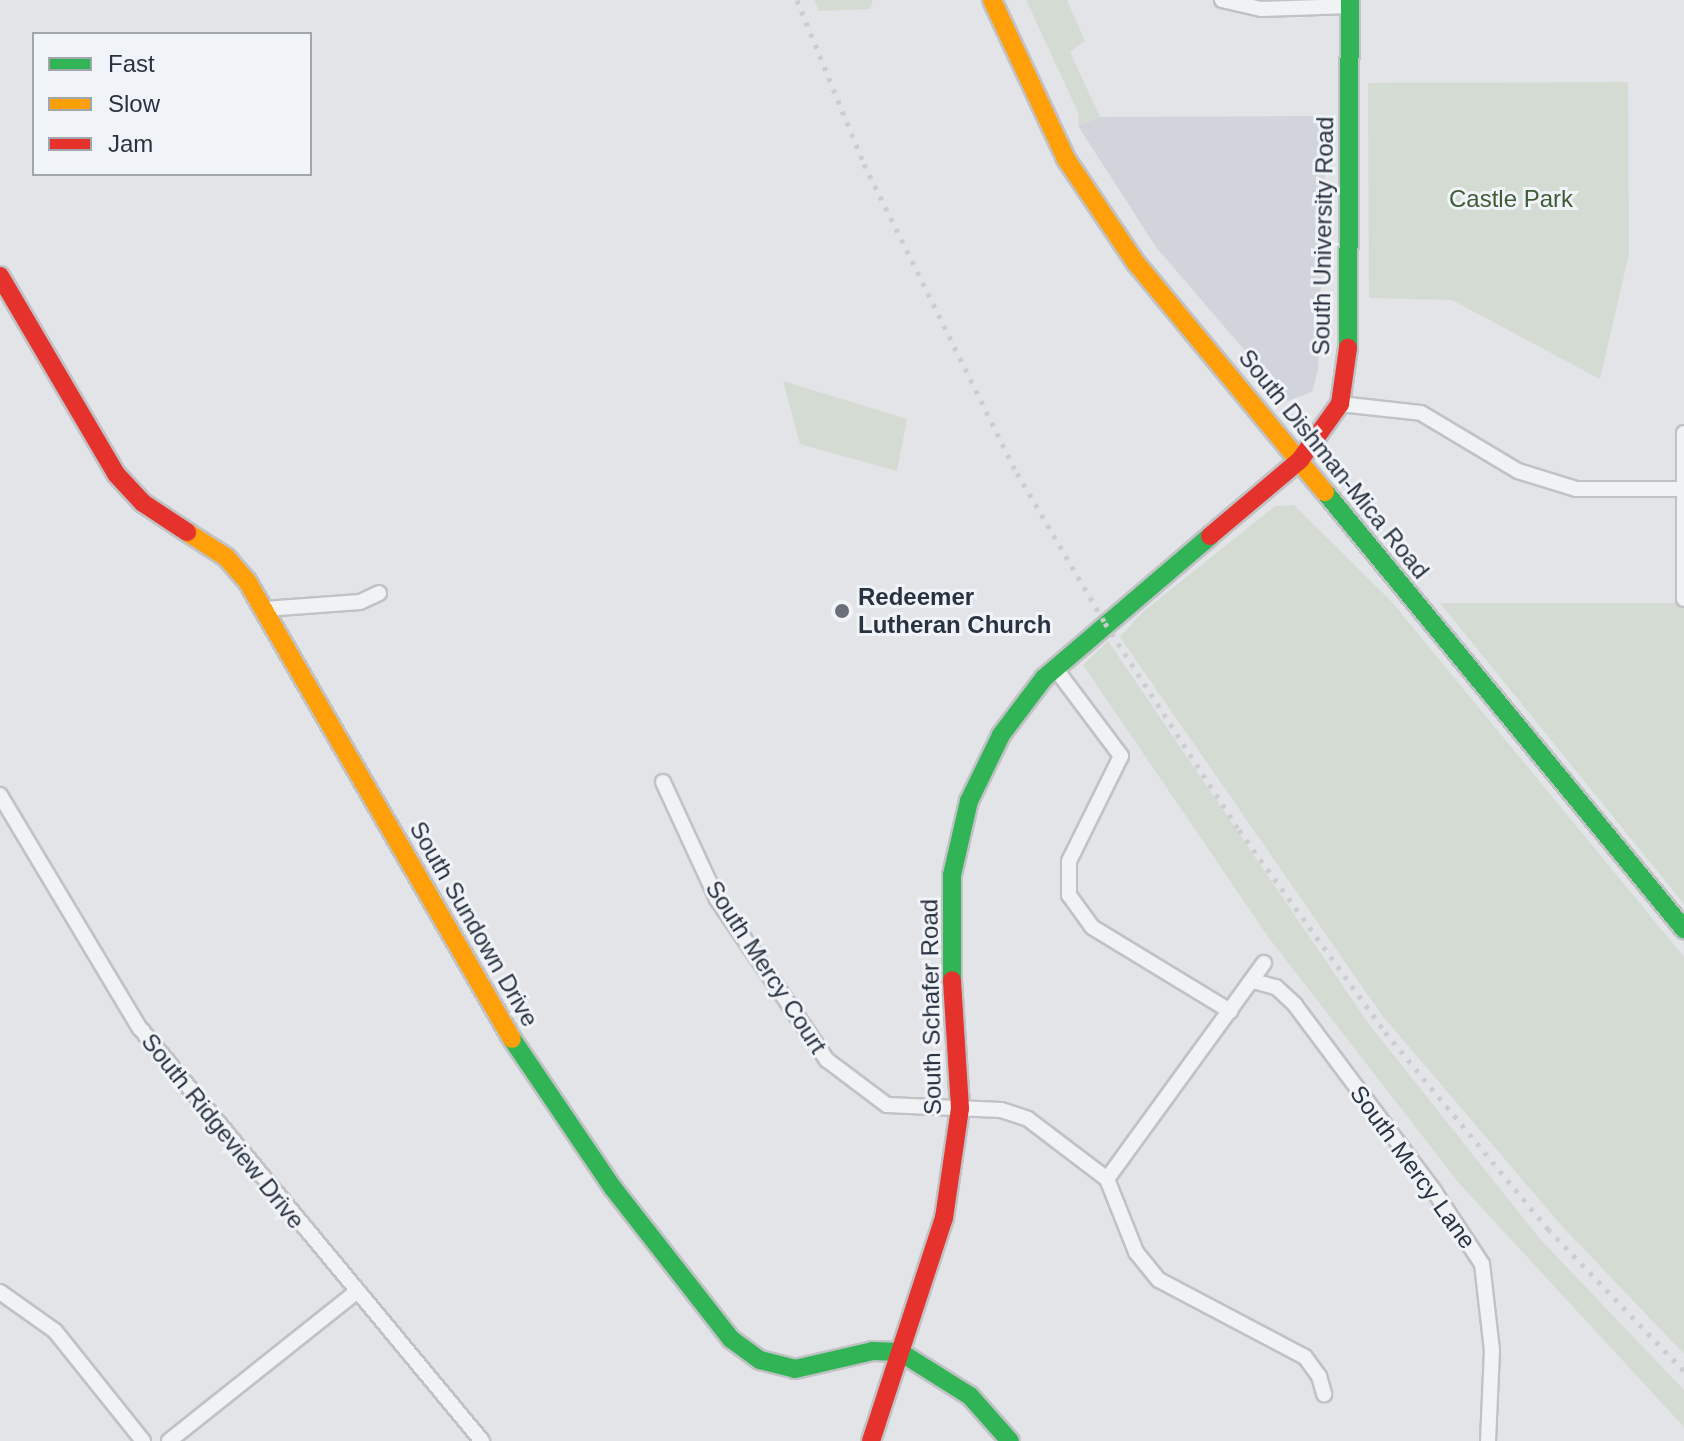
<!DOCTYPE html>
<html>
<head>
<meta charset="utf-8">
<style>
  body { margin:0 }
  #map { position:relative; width:1684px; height:1441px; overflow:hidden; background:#e2e4e7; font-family:Helvetica,sans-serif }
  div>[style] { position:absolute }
  .built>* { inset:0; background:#d1d4da }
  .green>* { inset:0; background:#d3dbd3 }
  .roads { filter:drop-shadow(2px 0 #c0c2c5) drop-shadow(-2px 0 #c0c2c5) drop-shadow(0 2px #c0c2c5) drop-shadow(0 -2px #c0c2c5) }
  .street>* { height:14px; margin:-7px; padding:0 7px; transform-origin:7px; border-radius:7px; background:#f1f2f4 }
  .fast>* { height:18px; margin:-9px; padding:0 9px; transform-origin:9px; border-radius:9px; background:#30b455 }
  .slow>* { height:18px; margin:-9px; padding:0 9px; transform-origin:9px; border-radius:9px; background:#ff9f0a }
  .jam>* { height:18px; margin:-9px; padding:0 9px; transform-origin:9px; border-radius:9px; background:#e5322d }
  .rail>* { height:5px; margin-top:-2.5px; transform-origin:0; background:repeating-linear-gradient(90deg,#cbcdcf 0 4px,transparent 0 12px) }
  .dots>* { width:22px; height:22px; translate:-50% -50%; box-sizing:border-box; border:4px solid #f0f3f7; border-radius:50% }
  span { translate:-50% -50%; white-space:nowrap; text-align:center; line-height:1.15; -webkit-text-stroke:6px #f0f3f7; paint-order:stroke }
  .park-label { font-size:24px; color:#3f5c37 }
  .street-label { font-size:24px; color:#293240 }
  .poi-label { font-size:24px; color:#293240; font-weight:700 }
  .left { translate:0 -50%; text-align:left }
  .legend { position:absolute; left:32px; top:32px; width:280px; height:144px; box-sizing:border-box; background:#f0f3f7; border:2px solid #a0a6ae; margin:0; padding:10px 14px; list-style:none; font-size:24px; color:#293240 }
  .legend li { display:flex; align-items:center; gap:16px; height:40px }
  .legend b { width:40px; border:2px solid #a0a6ae }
</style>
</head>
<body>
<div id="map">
  <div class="built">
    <div style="clip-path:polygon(1327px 116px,1318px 370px,1312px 392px,1288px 401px,1156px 247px,1078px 126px,1100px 117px)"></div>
  </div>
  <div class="green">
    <div style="clip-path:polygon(814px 0,873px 0,870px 9px,819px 11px)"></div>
    <div style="clip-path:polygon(1026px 0,1067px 0,1085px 41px,1070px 52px,1100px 117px,1078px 126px,1079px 114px)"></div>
    <div style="clip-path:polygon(1628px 82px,1629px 254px,1600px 379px,1452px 300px,1369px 298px,1368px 83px)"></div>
    <div style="clip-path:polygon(783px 381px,907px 419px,897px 471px,800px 444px)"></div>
    <div style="clip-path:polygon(1294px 505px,1391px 601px,1684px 957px,1684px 1354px,1561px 1225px,1381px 1014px,1120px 637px,1143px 612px,1275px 506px)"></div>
    <div style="clip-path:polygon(1440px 603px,1684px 603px,1684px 904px)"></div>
    <div style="clip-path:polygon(1108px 641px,1368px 1023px,1540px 1239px,1684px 1390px,1684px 1427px,1458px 1182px,1269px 938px,1083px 665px)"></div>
  </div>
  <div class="roads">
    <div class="street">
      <div style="left:1222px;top:0;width:40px;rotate:13deg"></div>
      <div style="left:1261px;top:9px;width:89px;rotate:-1.9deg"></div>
      <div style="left:1340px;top:404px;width:81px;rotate:6.3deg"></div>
      <div style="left:1421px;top:413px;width:113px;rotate:30.9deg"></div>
      <div style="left:1518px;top:471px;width:61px;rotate:17.2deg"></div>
      <div style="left:1576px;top:489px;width:108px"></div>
      <div style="left:1684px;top:599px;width:166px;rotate:-90deg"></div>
      <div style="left:265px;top:609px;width:95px;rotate:-4.2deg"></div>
      <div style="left:360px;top:602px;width:21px;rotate:-25deg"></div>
      <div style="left:1055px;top:668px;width:110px;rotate:53.1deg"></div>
      <div style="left:1121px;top:756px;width:117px;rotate:116.3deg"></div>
      <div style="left:1069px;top:861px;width:34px;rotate:90deg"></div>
      <div style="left:1069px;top:895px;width:39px;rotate:54deg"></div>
      <div style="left:1092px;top:927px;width:162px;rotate:31.3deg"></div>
      <div style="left:663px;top:782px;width:129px;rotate:65.2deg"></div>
      <div style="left:717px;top:899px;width:195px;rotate:55.7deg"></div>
      <div style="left:827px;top:1060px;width:75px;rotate:36.9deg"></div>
      <div style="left:887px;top:1105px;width:114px;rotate:2.5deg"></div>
      <div style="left:1001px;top:1110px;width:28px;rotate:18deg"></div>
      <div style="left:1028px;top:1119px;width:99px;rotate:37.2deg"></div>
      <div style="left:1107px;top:1179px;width:79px;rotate:68.3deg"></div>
      <div style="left:1136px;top:1252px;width:36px;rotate:51deg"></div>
      <div style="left:1159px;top:1280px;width:165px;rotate:27.8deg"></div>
      <div style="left:1305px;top:1357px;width:24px;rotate:54deg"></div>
      <div style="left:1319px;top:1376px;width:19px;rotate:74deg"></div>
      <div style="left:0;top:795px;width:270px;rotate:59.1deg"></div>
      <div style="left:139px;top:1027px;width:538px;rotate:50.36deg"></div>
      <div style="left:1253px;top:981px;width:24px;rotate:15deg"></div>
      <div style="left:1276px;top:987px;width:26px;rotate:43deg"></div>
      <div style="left:1295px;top:1005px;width:232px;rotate:53.2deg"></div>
      <div style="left:1434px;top:1191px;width:87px;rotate:56.7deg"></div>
      <div style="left:1482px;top:1264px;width:87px;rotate:83.4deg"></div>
      <div style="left:1492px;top:1350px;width:91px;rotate:92.5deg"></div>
      <div style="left:1107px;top:1179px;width:267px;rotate:-54deg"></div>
      <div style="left:0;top:1292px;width:67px;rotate:35.3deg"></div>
      <div style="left:55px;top:1331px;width:141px;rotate:51.3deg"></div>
      <div style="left:169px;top:1441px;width:238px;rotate:-38.5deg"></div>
    </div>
    <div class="fast">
      <div style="left:1348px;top:348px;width:348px;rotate:-89.7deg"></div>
      <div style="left:1325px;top:492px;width:566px;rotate:50.6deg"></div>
      <div style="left:952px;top:980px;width:105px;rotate:-90deg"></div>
      <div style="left:952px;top:875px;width:76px;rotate:-77.1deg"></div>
      <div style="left:969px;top:801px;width:73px;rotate:-64.1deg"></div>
      <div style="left:1001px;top:735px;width:71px;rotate:-53deg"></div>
      <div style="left:1044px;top:678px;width:218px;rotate:-40.5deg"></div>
      <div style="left:512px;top:1039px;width:180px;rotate:55.9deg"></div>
      <div style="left:613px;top:1188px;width:192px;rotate:52deg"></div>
      <div style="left:731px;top:1339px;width:36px;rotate:36deg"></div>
      <div style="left:760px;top:1360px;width:36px;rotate:14deg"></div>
      <div style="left:795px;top:1369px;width:80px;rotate:-13deg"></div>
      <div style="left:873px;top:1351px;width:27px;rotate:2deg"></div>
      <div style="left:900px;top:1352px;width:83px;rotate:32.2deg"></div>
      <div style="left:970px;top:1396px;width:60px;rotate:48.4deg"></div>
    </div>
    <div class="slow">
      <div style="left:992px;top:0;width:175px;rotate:65deg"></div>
      <div style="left:1066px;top:159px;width:125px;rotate:56.1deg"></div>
      <div style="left:1136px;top:263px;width:297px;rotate:50.5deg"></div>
      <div style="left:187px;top:532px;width:46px;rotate:32.7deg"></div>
      <div style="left:226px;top:557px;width:32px;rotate:49deg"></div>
      <div style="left:247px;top:581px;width:529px;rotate:59.95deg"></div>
    </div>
    <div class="jam">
      <div style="left:0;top:276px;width:229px;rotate:59.6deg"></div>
      <div style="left:116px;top:474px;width:40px;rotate:47deg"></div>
      <div style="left:143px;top:503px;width:53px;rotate:33.4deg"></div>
      <div style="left:1210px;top:536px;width:118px;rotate:-40.2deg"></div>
      <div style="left:1300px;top:460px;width:69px;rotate:-54.5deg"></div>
      <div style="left:1340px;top:404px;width:57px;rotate:-81.9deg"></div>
      <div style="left:871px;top:1441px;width:235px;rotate:-71.9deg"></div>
      <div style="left:944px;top:1218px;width:111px;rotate:-81.7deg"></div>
      <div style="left:960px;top:1108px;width:128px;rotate:-93.6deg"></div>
    </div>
  </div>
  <div class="rail">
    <div style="left:797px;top:0;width:177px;rotate:67.8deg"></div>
    <div style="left:864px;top:164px;width:345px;rotate:63.7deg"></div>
    <div style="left:1017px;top:473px;width:174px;rotate:59.6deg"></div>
    <div style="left:1105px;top:623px;width:247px;rotate:57.1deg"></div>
    <div style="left:1239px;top:830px;width:249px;rotate:54.1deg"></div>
    <div style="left:1385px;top:1032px;width:256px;rotate:50.4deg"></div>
    <div style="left:1548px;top:1229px;width:197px;rotate:46.2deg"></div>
  </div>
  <div class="dots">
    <div style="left:842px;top:611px;background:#6a707a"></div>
  </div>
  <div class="park-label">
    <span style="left:1511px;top:199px">Castle Park</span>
  </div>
  <div class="street-label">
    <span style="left:1323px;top:236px;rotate:-89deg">South University Road</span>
    <span style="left:1334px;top:464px;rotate:51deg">South Dishman-Mica Road</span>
    <span style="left:474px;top:924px;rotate:60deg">South Sundown Drive</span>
    <span style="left:766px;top:967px;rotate:57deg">South Mercy Court</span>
    <span style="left:931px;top:1007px;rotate:-91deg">South Schafer Road</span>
    <span style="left:223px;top:1131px;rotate:51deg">South Ridgeview Drive</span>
    <span style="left:1413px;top:1167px;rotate:54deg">South Mercy Lane</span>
  </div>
  <div class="poi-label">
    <span class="left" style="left:858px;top:611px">Redeemer<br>Lutheran Church</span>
  </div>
  <ul class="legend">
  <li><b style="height:10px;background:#30b455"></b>Fast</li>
  <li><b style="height:10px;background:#ff9f0a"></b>Slow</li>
  <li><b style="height:10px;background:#e5322d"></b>Jam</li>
  </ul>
</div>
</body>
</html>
